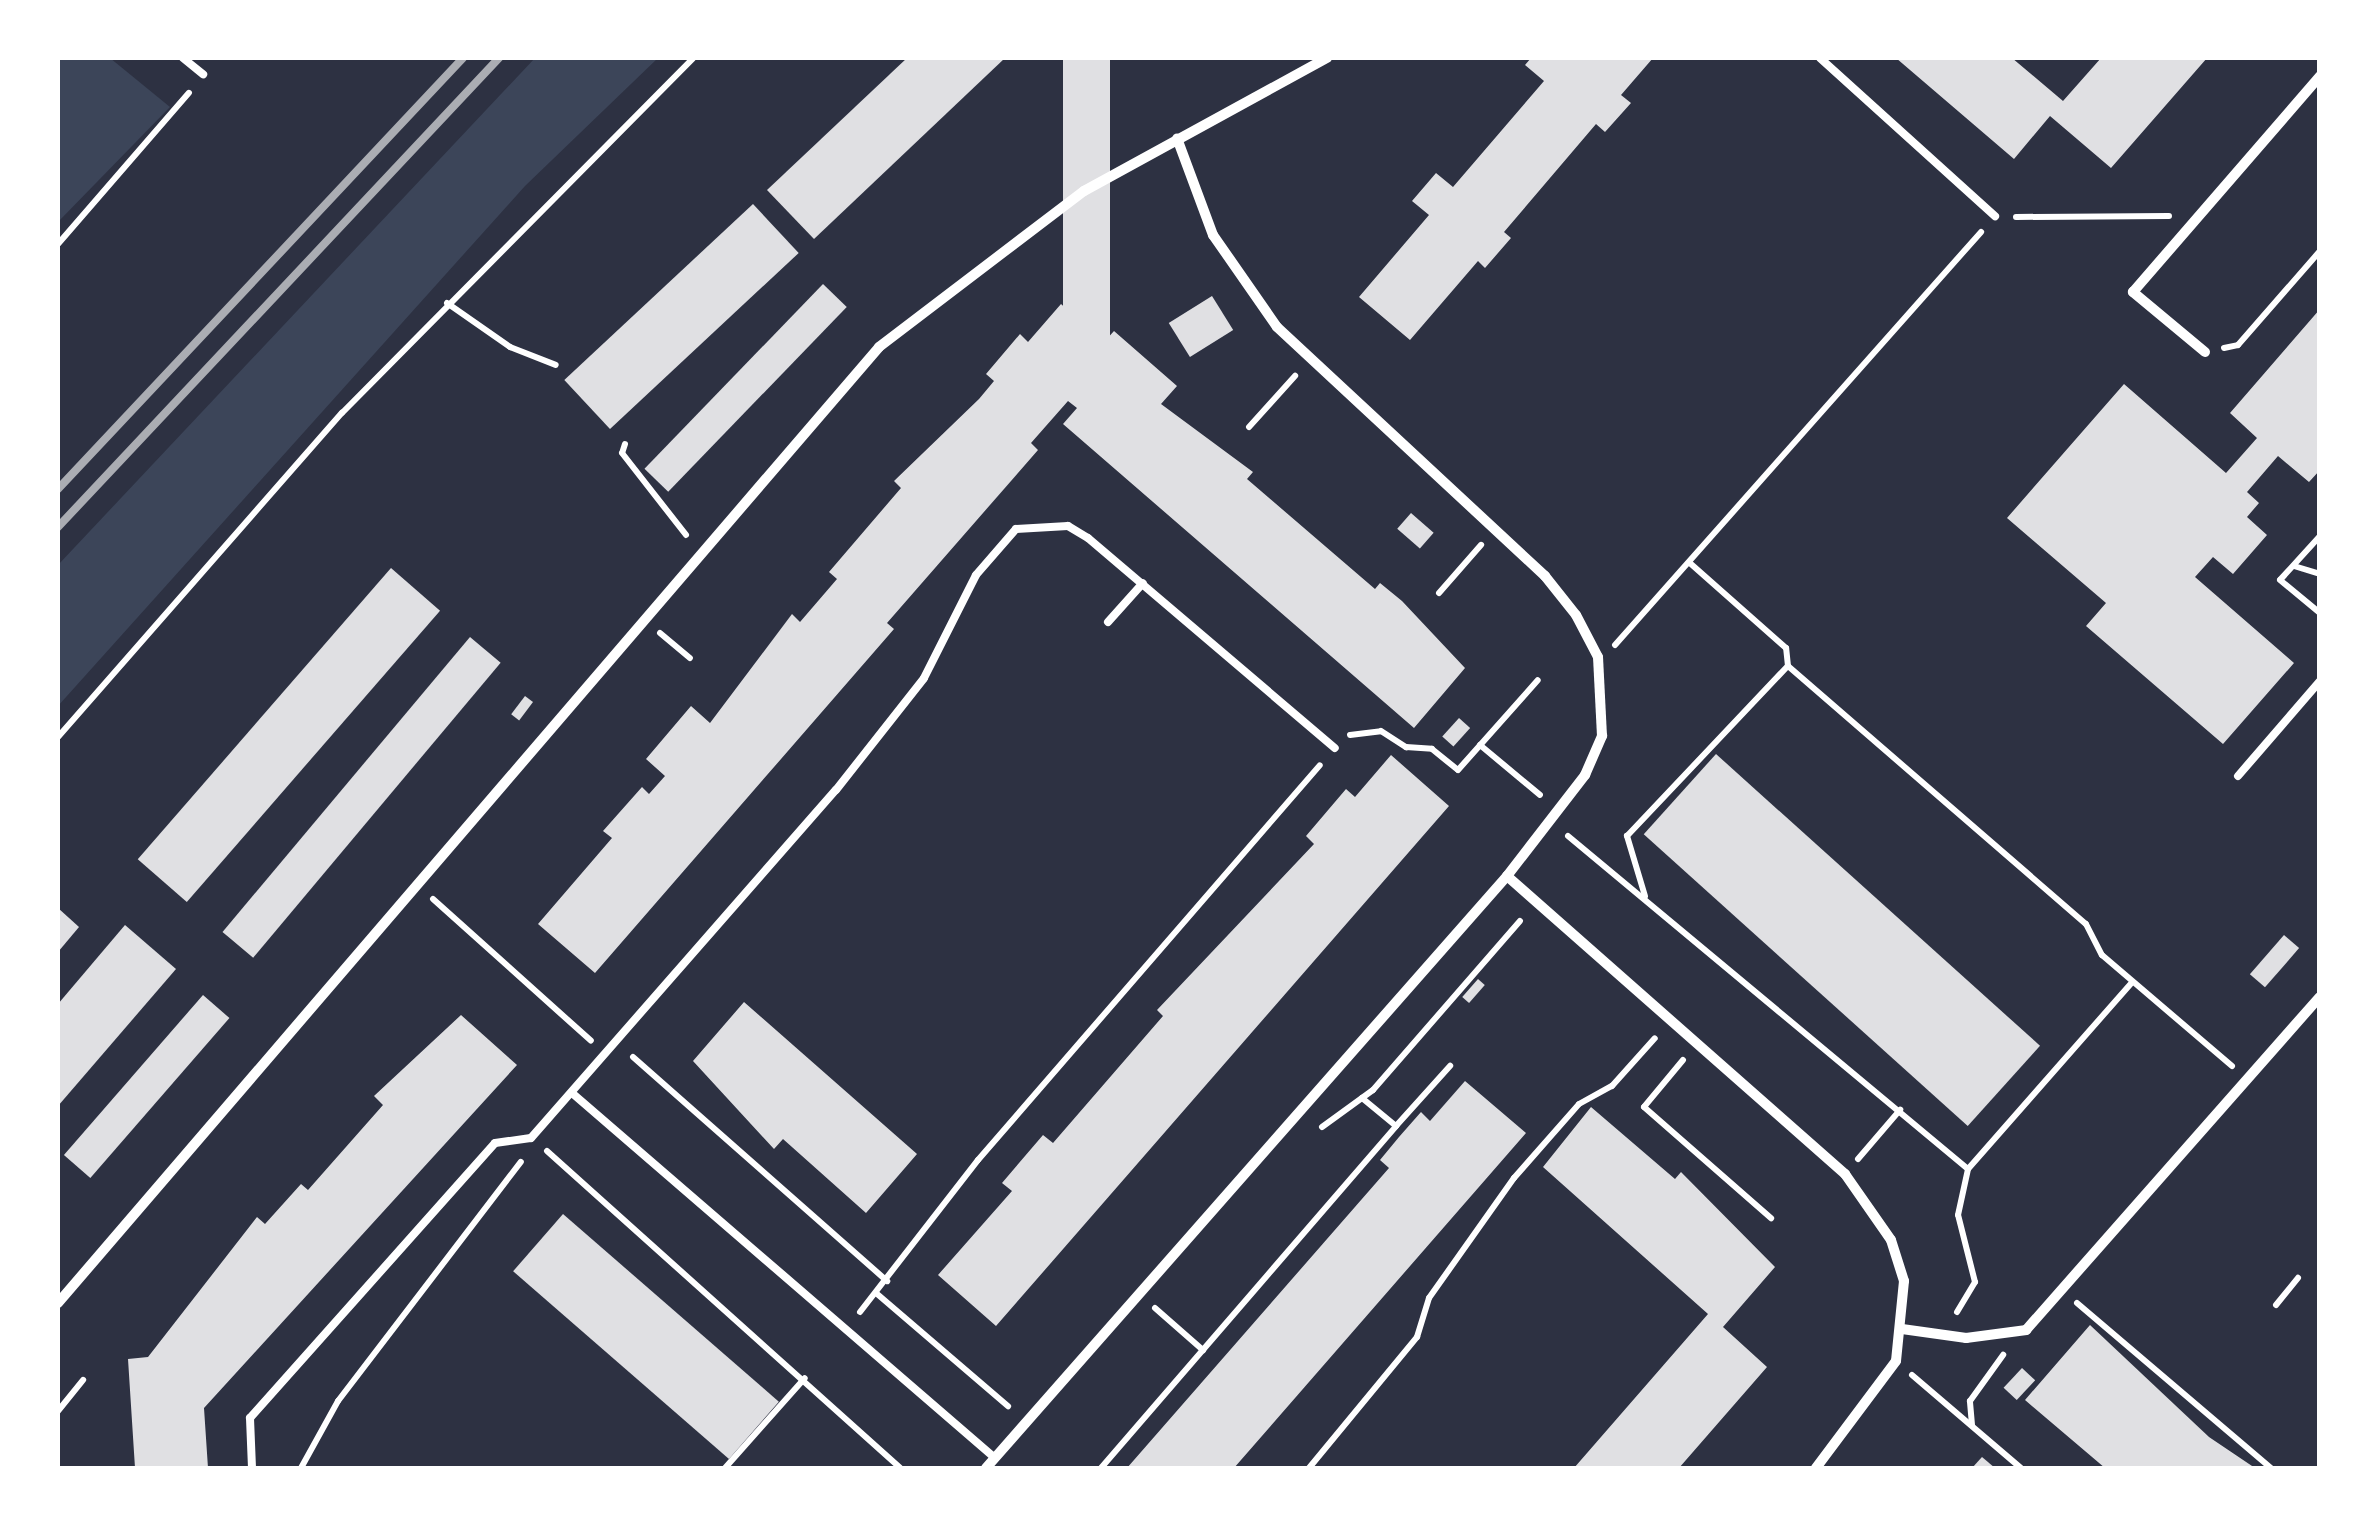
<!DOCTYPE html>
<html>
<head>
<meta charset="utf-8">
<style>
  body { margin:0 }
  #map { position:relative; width:2377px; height:1526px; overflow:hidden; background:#2d3142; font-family:Manrope,sans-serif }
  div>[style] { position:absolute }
  .green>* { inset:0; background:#3c4559 }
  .building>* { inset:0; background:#e0e0e3; transform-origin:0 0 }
  .path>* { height:6px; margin:-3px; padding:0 3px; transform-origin:3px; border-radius:3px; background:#fff }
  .service>* { height:8px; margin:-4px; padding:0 4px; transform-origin:4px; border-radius:4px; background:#fff }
  .minor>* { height:10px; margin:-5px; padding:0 5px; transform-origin:5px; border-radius:5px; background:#fff }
  .rail>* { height:8px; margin:-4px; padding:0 4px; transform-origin:4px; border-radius:4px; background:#abadb3 }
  span { translate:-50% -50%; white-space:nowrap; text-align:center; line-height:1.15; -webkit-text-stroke:8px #fff; paint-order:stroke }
  .frame { position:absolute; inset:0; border:60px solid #fff; pointer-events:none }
</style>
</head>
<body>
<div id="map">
  <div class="green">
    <div style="clip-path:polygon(58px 58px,110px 58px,170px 107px,58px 222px)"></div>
    <div style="clip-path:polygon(535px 58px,658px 58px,525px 186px,58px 706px,58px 565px)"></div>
  </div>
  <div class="building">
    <div style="clip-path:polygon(907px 58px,1005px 58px,814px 239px,767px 190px)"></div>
    <div style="left:1063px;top:58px;width:47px;height:308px"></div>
    <div style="clip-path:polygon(1531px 58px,1653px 58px,1621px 95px,1631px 103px,1605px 132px,1596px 124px,1504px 232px,1511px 238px,1485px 268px,1478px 261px,1410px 340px,1359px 297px,1429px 215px,1412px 201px,1436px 173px,1453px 187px,1544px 81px,1525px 65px)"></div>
    <div style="clip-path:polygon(1896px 58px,2012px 58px,2063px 101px,2101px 58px,2207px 58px,2111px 168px,2050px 116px,2014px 159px)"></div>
    <div style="left:753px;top:204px;width:67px;height:258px;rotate:47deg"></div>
    <div style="left:823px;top:284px;width:33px;height:257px;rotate:44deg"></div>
    <div style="left:1212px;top:296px;width:40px;height:51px;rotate:58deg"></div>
    <div style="clip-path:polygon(1061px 304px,1088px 328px,1080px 338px,1096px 351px,1114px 331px,1177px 386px,1161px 404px,1253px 472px,1247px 479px,1375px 589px,1380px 583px,1402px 601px,1465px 668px,1414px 728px,1063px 424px,1077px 408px,1068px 401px,1031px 443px,1038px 450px,887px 623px,894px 629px,595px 973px,538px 924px,612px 838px,603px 831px,642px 787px,649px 794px,665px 776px,646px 759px,691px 706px,710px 723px,792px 614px,800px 622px,837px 579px,829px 572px,901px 488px,894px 481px,979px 399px,994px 381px,986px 374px,1020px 334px,1028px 342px)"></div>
    <div style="clip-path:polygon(2320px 309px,2320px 470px,2309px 482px,2278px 456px,2247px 492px,2259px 503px,2247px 517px,2267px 535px,2233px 574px,2213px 557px,2195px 577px,2294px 663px,2223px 744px,2086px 626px,2106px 603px,2007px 518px,2124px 384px,2226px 473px,2257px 438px,2230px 413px)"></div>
    <div style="left:1411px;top:513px;width:30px;height:21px;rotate:41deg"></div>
    <div style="left:391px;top:568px;width:65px;height:386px;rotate:41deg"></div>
    <div style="left:470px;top:637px;width:40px;height:385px;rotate:40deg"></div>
    <div style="left:525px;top:696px;width:10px;height:23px;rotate:37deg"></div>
    <div style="left:1459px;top:718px;width:15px;height:25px;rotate:42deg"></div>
    <div style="left:1716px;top:754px;width:436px;height:108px;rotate:42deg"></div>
    <div style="clip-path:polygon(1391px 755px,1449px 806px,996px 1326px,938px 1275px,1012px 1191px,1002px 1183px,1043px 1135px,1053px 1143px,1163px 1016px,1157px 1010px,1314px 844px,1306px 836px,1346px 789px,1355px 797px)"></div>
    <div style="clip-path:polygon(58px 908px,79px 927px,58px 952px)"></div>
    <div style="clip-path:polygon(125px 925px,176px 969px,58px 1106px,58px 1004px)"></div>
    <div style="left:2284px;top:935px;width:20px;height:52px;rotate:41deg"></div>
    <div style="left:1478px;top:979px;width:9px;height:24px;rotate:41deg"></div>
    <div style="left:203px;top:995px;width:35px;height:212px;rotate:41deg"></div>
    <div style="clip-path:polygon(744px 1002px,917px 1154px,866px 1213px,783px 1139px,774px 1149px,693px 1061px)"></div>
    <div style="clip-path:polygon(461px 1015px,517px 1065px,204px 1408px,208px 1468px,135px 1468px,128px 1359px,148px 1357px,257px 1217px,265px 1224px,301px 1184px,308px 1190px,383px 1105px,374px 1096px)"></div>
    <div style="clip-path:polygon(1465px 1081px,1526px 1133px,1234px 1468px,1127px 1468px,1389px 1168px,1380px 1160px,1399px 1137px,1421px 1112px,1430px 1121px)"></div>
    <div style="clip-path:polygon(1591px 1107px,1675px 1179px,1681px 1172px,1775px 1267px,1723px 1327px,1767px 1367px,1679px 1468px,1574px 1468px,1708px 1314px,1543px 1167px)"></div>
    <div style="left:563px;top:1214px;width:286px;height:76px;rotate:41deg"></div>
    <div style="clip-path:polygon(2090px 1325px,2209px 1437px,2255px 1468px,2105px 1468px,2025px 1400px)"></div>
    <div style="left:2022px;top:1368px;width:18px;height:27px;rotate:43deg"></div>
    <div style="clip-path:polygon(1982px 1457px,1995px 1468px,1972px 1468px)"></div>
  </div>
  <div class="path">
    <div style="left:2016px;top:217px;width:153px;rotate:-0.4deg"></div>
    <div style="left:58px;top:244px;width:200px;rotate:-49.1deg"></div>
    <div style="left:447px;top:303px;width:77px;rotate:34.9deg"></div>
    <div style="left:510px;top:347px;width:49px;rotate:21.4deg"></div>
    <div style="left:2224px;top:348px;width:14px;rotate:-12deg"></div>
    <div style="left:2238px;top:345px;width:125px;rotate:-48.9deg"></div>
    <div style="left:1249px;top:427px;width:69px;rotate:-48deg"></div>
    <div style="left:625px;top:444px;width:9px;rotate:108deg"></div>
    <div style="left:622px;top:453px;width:104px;rotate:52deg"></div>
    <div style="left:2320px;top:536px;width:59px;rotate:132.3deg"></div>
    <div style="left:2280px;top:580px;width:52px;rotate:39.5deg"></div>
    <div style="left:2294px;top:566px;width:27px;rotate:17deg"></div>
    <div style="left:1439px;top:593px;width:64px;rotate:-48.8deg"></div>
    <div style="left:660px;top:633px;width:39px;rotate:40deg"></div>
    <div style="left:1615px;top:645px;width:552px;rotate:-48.45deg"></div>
    <div style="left:1788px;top:666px;width:394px;rotate:40.9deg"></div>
    <div style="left:2086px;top:924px;width:35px;rotate:63deg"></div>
    <div style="left:2102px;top:955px;width:171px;rotate:40.5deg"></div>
    <div style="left:1350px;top:735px;width:31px;rotate:-7deg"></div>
    <div style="left:1381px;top:731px;width:30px;rotate:33deg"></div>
    <div style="left:1406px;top:747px;width:26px;rotate:4deg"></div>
    <div style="left:1432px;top:749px;width:33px;rotate:39deg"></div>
    <div style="left:1458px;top:770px;width:120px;rotate:-48.4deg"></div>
    <div style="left:58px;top:737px;width:431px;rotate:-48.8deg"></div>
    <div style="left:342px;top:413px;width:499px;rotate:-45.3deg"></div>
    <div style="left:1480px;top:745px;width:78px;rotate:39.8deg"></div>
    <div style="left:1568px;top:836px;width:520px;rotate:39.78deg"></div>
    <div style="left:1968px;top:1169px;width:249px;rotate:-48.7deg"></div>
    <div style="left:1645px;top:896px;width:63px;rotate:-106.7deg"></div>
    <div style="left:1627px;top:836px;width:234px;rotate:-46.6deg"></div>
    <div style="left:1788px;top:666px;width:18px;rotate:-96deg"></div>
    <div style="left:1786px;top:648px;width:128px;rotate:-138.5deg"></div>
    <div style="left:433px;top:899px;width:212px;rotate:41.9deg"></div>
    <div style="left:633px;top:1057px;width:339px;rotate:41.4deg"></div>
    <div style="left:1683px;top:1060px;width:61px;rotate:129.7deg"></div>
    <div style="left:1644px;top:1107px;width:169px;rotate:41.2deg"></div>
    <div style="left:1362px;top:1098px;width:44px;rotate:39.5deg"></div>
    <div style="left:1396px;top:1126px;width:81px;rotate:-48deg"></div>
    <div style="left:1322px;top:1127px;width:63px;rotate:-36deg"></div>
    <div style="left:1373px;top:1090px;width:224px;rotate:-49deg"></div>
    <div style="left:547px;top:1151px;width:474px;rotate:41.9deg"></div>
    <div style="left:1858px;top:1159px;width:65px;rotate:-49.4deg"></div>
    <div style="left:876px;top:1293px;width:174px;rotate:40.6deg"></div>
    <div style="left:2077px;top:1303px;width:255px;rotate:40.4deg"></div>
    <div style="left:2276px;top:1305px;width:35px;rotate:-51deg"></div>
    <div style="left:1155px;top:1308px;width:64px;rotate:41.2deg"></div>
    <div style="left:860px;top:1312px;width:192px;rotate:-52.2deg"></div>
    <div style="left:978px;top:1160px;width:522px;rotate:-49.11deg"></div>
    <div style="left:1957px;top:1312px;width:35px;rotate:-59deg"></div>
    <div style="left:1975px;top:1282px;width:69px;rotate:-104.2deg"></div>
    <div style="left:1958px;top:1215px;width:47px;rotate:-77.7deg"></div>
    <div style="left:1912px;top:1375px;width:143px;rotate:40.5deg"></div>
    <div style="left:58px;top:1411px;width:40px;rotate:-51deg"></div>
    <div style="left:1972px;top:1425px;width:24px;rotate:-95deg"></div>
    <div style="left:1970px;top:1401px;width:57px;rotate:-54.3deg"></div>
    <div style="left:301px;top:1468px;width:77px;rotate:-61.1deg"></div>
    <div style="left:338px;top:1401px;width:301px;rotate:-52.6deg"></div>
    <div style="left:725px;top:1468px;width:120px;rotate:-48.4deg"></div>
    <div style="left:1101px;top:1468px;width:452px;rotate:-49.2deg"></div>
    <div style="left:1309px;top:1468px;width:170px;rotate:-50.5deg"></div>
    <div style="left:1417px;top:1337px;width:41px;rotate:-72.9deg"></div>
    <div style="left:1429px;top:1298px;width:147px;rotate:-54.7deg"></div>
    <div style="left:1514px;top:1178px;width:98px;rotate:-48.7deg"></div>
    <div style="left:1579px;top:1104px;width:38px;rotate:-29deg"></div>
    <div style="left:1612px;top:1086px;width:64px;rotate:-48.1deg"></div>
  </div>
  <div class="service">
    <div style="left:183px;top:58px;width:26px;rotate:39deg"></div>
    <div style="left:1820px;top:58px;width:236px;rotate:42.1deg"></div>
    <div style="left:1108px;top:622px;width:52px;rotate:-48.1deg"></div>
    <div style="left:2238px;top:776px;width:125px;rotate:-49.2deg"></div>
    <div style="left:572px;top:1093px;width:559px;rotate:40.79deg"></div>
    <div style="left:252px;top:1468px;width:50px;rotate:-92.3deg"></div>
    <div style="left:250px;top:1418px;width:368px;rotate:-48.3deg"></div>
    <div style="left:495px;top:1143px;width:36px;rotate:-8deg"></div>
    <div style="left:531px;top:1138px;width:463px;rotate:-48.8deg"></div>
    <div style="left:836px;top:790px;width:142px;rotate:-51.8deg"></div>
    <div style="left:924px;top:678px;width:115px;rotate:-63.2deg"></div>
    <div style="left:976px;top:575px;width:61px;rotate:-49deg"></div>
    <div style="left:1016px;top:529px;width:52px;rotate:-3.3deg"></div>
    <div style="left:1068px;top:526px;width:23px;rotate:31deg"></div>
    <div style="left:1088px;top:538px;width:324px;rotate:40.4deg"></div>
  </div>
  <div class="minor">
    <div style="left:2205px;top:352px;width:94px;rotate:-140.2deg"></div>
    <div style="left:2133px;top:292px;width:286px;rotate:-49.1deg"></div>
    <div style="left:1507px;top:876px;width:451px;rotate:41.4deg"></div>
    <div style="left:1845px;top:1174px;width:80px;rotate:55.1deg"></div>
    <div style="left:1891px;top:1240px;width:43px;rotate:72.4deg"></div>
    <div style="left:1904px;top:1281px;width:80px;rotate:95.7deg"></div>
    <div style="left:1896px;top:1361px;width:134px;rotate:126.8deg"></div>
    <div style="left:58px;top:1303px;width:1260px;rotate:-49.34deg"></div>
    <div style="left:879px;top:347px;width:258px;rotate:-37.3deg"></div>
    <div style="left:1084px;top:191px;width:277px;rotate:-28.7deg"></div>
    <div style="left:1902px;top:1329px;width:65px;rotate:8deg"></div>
    <div style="left:1966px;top:1338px;width:61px;rotate:-7.6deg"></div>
    <div style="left:2026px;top:1330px;width:444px;rotate:-48.6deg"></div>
    <div style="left:986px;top:1468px;width:789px;rotate:-48.65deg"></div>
    <div style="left:1507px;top:876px;width:128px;rotate:-52.3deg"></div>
    <div style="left:1585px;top:775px;width:43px;rotate:-66.4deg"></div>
    <div style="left:1602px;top:736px;width:79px;rotate:-92.9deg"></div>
    <div style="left:1598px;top:657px;width:47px;rotate:-117.6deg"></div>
    <div style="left:1576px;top:615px;width:50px;rotate:-128.5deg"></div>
    <div style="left:1545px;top:576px;width:366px;rotate:-137.1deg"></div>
    <div style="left:1277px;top:327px;width:112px;rotate:-124.8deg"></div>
    <div style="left:1213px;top:235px;width:103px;rotate:-110.4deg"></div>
  </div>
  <div class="rail">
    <div style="left:58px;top:489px;width:591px;rotate:-46.78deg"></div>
    <div style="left:58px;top:527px;width:644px;rotate:-46.76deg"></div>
  </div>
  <div class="frame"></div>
</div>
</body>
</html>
